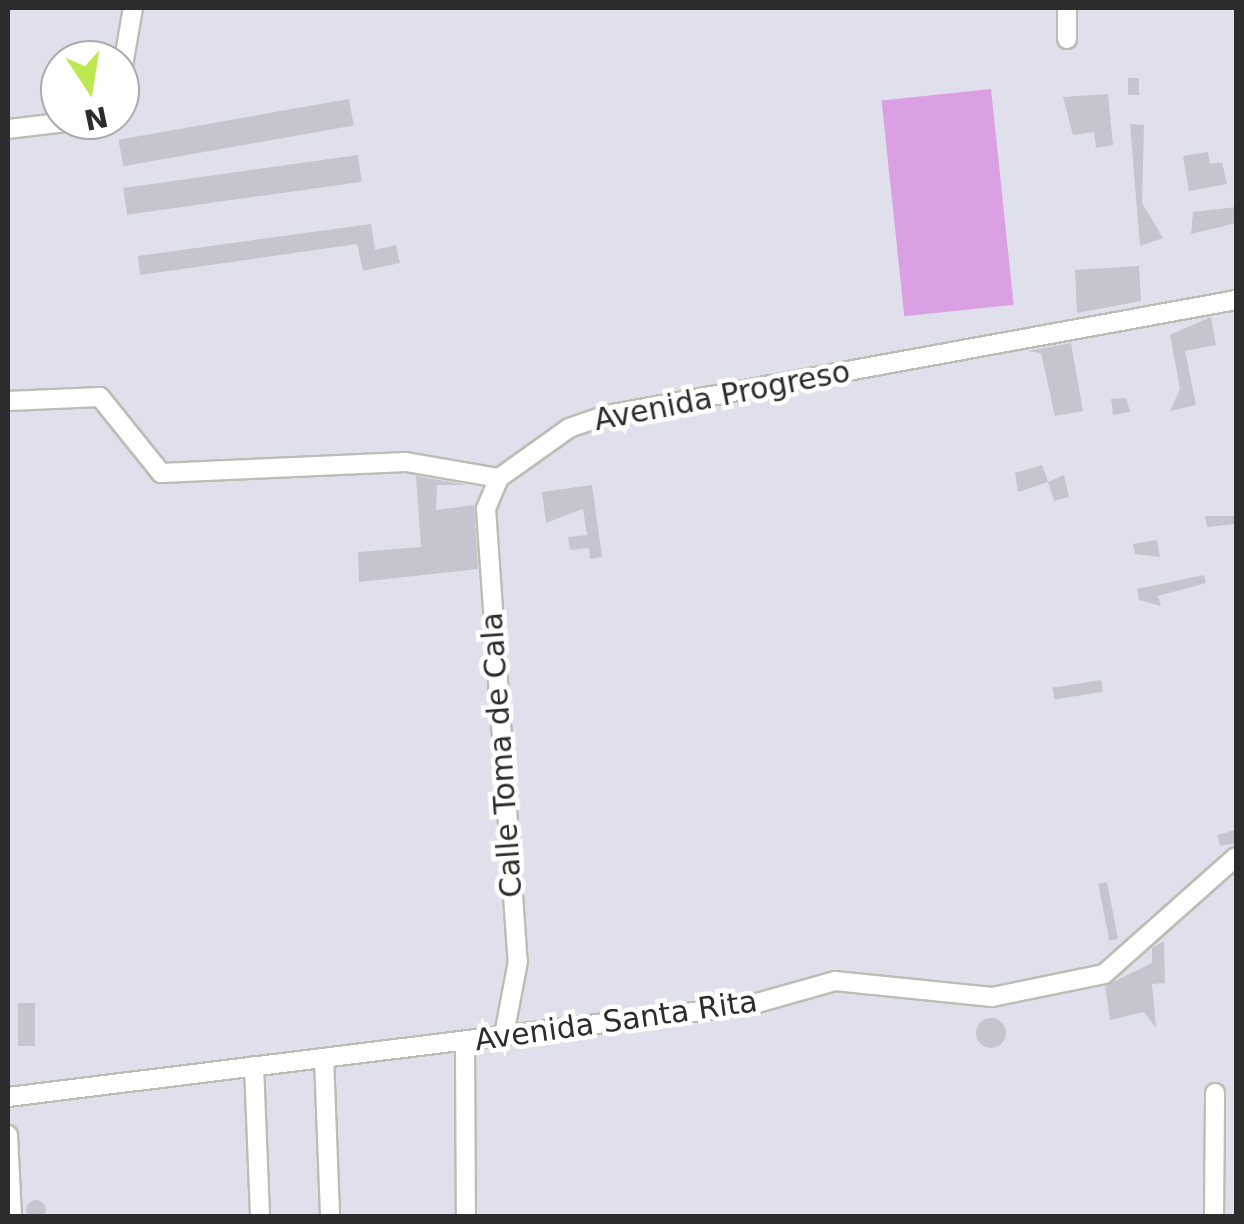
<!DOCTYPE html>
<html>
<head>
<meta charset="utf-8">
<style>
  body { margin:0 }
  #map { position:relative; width:1244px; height:1224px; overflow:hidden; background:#e0e0ec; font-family:"DejaVu Sans",sans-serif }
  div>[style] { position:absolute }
  .pitch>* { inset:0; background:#db9fe3; transform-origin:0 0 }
  .building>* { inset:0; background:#c5c4cf; transform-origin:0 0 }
  .round { border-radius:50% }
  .roads { filter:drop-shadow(2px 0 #bbbeb3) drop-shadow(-2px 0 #bbbeb3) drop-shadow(0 2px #bbbeb3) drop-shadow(0 -2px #bbbeb3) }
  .minor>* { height:18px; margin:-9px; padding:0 9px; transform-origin:9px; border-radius:9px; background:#fff }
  span { translate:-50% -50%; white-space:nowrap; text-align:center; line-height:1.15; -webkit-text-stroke:9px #fff; paint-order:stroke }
  .street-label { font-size:30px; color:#2c2c2c }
  .frame { position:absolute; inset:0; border:10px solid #2c2c2c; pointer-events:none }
  .north { position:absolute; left:40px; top:40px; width:100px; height:100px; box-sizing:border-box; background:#fff; border:2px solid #ababab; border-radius:50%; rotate:168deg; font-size:28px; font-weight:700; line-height:40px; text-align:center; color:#2c2c2c }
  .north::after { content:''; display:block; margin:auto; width:35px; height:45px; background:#bee851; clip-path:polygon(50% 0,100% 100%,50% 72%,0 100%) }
</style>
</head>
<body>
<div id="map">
  <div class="pitch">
    <div style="left:991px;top:89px;width:217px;height:110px;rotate:84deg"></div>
  </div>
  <div class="building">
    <div style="left:1128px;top:78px;width:11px;height:17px"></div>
    <div style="clip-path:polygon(1108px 94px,1113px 145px,1096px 148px,1094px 132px,1073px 135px,1063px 97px)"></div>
    <div style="left:349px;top:99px;width:27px;height:234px;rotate:80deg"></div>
    <div style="clip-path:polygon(1130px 124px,1144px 125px,1142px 203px,1163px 238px,1140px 246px)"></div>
    <div style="clip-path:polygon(1208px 152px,1210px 164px,1222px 162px,1227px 184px,1189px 191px,1183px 156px)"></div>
    <div style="left:358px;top:155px;width:27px;height:237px;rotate:82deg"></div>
    <div style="clip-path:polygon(1236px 207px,1236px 223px,1191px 234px,1193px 212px)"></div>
    <div style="clip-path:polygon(371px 224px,375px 250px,396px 245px,400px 263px,363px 271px,357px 244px,140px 275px,138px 256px)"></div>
    <div style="clip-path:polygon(1139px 266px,1141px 301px,1077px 313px,1075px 270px)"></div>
    <div style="clip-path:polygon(1211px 317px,1216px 345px,1185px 351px,1196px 405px,1170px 411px,1180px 389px,1170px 335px)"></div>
    <div style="clip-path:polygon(1071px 343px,1083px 411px,1055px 416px,1041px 353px,1028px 351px)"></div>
    <div style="clip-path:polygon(1126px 398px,1130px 412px,1113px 415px,1111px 399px)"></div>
    <div style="clip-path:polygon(1042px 465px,1048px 482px,1018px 492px,1015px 473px)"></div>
    <div style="clip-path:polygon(1064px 475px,1069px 497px,1054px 501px,1048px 482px)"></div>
    <div style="clip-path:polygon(416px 476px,467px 485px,437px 485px,436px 510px,474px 505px,478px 569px,359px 582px,358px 552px,421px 547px)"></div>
    <div style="clip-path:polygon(592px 485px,602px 557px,590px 559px,589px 548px,570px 550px,568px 537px,587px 535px,583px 509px,546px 523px,542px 492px)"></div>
    <div style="clip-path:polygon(1205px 516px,1236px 516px,1236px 524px,1207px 527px)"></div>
    <div style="clip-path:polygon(1157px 540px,1160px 557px,1135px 554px,1133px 544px)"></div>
    <div style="clip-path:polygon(1204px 575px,1206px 583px,1158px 596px,1161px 606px,1139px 600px,1137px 589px)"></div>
    <div style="left:1101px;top:680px;width:12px;height:49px;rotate:81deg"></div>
    <div style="clip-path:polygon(1236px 830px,1236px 843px,1220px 846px,1217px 835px)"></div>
    <div style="left:1107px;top:882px;width:58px;height:9px;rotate:79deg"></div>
    <div style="clip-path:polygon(1164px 941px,1165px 983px,1152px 984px,1156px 1028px,1144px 1012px,1110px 1020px,1105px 986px,1152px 963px,1152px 948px)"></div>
    <div style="left:18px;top:1003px;width:17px;height:43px"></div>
    <div class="round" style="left:976px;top:1018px;width:30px;height:30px"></div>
    <div class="round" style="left:26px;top:1200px;width:20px;height:20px"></div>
  </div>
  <div class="roads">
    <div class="minor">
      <div style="left:1067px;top:39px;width:31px;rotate:-90deg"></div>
      <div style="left:120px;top:83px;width:76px;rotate:-80.2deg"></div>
      <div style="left:8px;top:129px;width:76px;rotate:-6.8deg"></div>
      <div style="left:8px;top:401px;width:92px;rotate:-2.5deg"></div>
      <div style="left:100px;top:397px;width:97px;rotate:51.2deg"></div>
      <div style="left:161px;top:473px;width:245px;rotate:-2.6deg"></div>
      <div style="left:406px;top:462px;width:94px;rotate:9.8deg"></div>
      <div style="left:499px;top:478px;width:86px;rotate:-35.5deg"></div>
      <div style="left:569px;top:428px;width:40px;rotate:-18.9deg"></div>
      <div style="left:607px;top:415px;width:639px;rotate:-10.36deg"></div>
      <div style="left:499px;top:478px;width:34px;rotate:113deg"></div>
      <div style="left:486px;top:509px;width:453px;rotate:86deg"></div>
      <div style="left:518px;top:961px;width:75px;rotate:100.7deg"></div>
      <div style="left:465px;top:1042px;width:174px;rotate:89.7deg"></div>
      <div style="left:324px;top:1058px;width:158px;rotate:87.8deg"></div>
      <div style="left:254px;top:1066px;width:150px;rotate:87.7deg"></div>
      <div style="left:8px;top:1097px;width:748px;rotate:-7.07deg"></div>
      <div style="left:750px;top:1005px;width:88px;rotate:-15.8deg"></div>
      <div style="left:835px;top:981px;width:158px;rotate:5.8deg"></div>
      <div style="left:992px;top:997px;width:114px;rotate:-11.6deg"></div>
      <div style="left:1104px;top:974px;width:176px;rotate:-41.6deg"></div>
      <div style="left:8px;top:1135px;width:81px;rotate:87.2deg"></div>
      <div style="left:1214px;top:1216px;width:123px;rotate:-89.5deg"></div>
    </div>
  </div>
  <div class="street-label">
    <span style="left:722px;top:396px;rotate:-11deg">Avenida Progreso</span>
    <span style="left:502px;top:755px;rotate:-94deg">Calle Toma de Cala</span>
    <span style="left:616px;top:1021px;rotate:-8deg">Avenida Santa Rita</span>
  </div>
  <div class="frame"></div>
  <div class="north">N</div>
</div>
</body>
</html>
